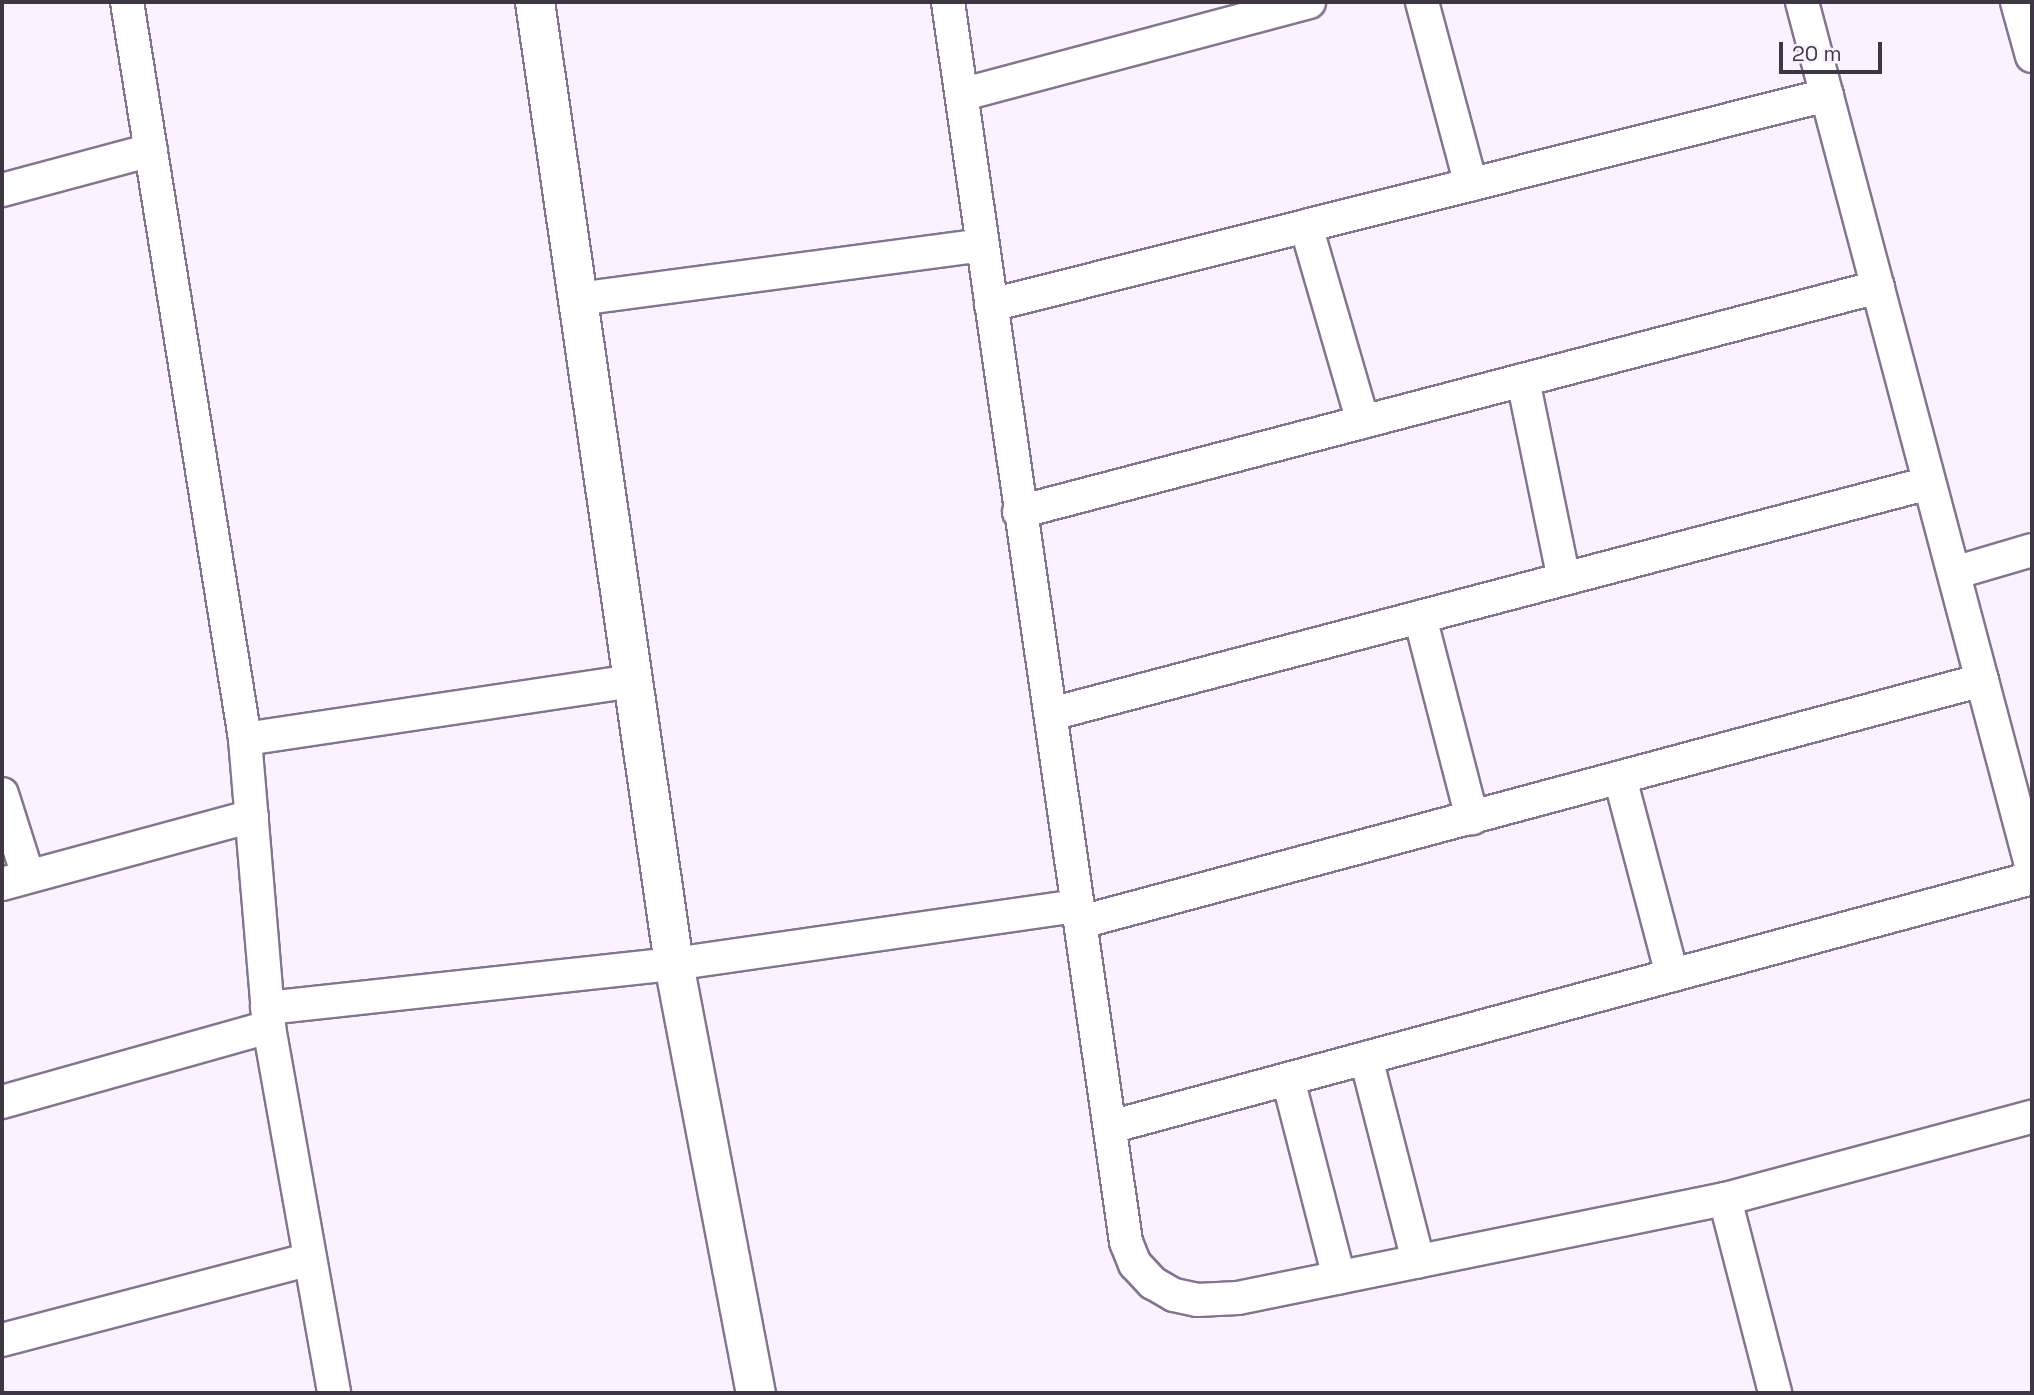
<!DOCTYPE html>
<html>
<head>
<meta charset="utf-8">
<style>
  body { margin:0 }
  #map { position:relative; width:2034px; height:1395px; overflow:hidden; background:#faf2fe; font-family:"Space Grotesk",sans-serif }
  div>[style] { position:absolute }
  .roads { filter:drop-shadow(2px 0 #85748f) drop-shadow(-2px 0 #85748f) drop-shadow(0 2px #85748f) drop-shadow(0 -2px #85748f) }
  .minor>* { height:32px; margin:-16px; padding:0 16px; transform-origin:16px; border-radius:16px; background:#fff }
  .tertiary>* { height:38px; margin:-19px; padding:0 19px; transform-origin:19px; border-radius:19px; background:#fff }
  span { translate:-50% -50%; white-space:nowrap; text-align:center; line-height:1.15; -webkit-text-stroke:5px #faf2fe; paint-order:stroke }
  .frame { position:absolute; inset:0; border:4px solid #3e3642; pointer-events:none }
  .scale { position:absolute; left:1779px; top:42px; width:103px; height:32px; box-sizing:border-box; border:4px solid #3e3642; border-top:0; padding-left:9px; font-size:21px; line-height:24px; white-space:nowrap; color:#3e3642; -webkit-text-stroke:5px #faf2fe; paint-order:stroke }
</style>
</head>
<body>
<div id="map">
  <div class="roads">
    <div class="minor">
      <div style="left:127px;top:2px;width:746px;rotate:80.9deg"></div>
      <div style="left:245px;top:739px;width:289px;rotate:85.2deg"></div>
      <div style="left:269px;top:1027px;width:372px;rotate:79.9deg"></div>
      <div style="left:948px;top:2px;width:1253px;rotate:81.83deg"></div>
      <div style="left:1126px;top:1242px;width:24px;rotate:68deg"></div>
      <div style="left:1135px;top:1264px;width:26px;rotate:47deg"></div>
      <div style="left:1153px;top:1283px;width:24px;rotate:30deg"></div>
      <div style="left:1174px;top:1295px;width:24px;rotate:12deg"></div>
      <div style="left:1197px;top:1300px;width:41px;rotate:-2.8deg"></div>
      <div style="left:1238px;top:1298px;width:497px;rotate:-11.5deg"></div>
      <div style="left:1725px;top:1199px;width:318px;rotate:-15deg"></div>
      <div style="left:1422px;top:2px;width:189px;rotate:75deg"></div>
      <div style="left:1802px;top:2px;width:897px;rotate:75.14deg"></div>
      <div style="left:2017px;top:2px;width:56px;rotate:74.5deg"></div>
      <div style="left:964px;top:94px;width:357px;rotate:-14.9deg"></div>
      <div style="left:2px;top:190px;width:154px;rotate:-15deg"></div>
      <div style="left:1306px;top:226px;width:204px;rotate:73.8deg"></div>
      <div style="left:578px;top:299px;width:407px;rotate:-7.6deg"></div>
      <div style="left:991px;top:305px;width:862px;rotate:-14.1deg"></div>
      <div style="left:1523px;top:380px;width:203px;rotate:78.4deg"></div>
      <div style="left:1019px;top:512px;width:888px;rotate:-14.68deg"></div>
      <div style="left:1954px;top:573px;width:81px;rotate:-16.4deg"></div>
      <div style="left:1420px;top:617px;width:208px;rotate:75.5deg"></div>
      <div style="left:1051px;top:714px;width:908px;rotate:-14.74deg"></div>
      <div style="left:245px;top:739px;width:392px;rotate:-8.5deg"></div>
      <div style="left:1620px;top:778px;width:204px;rotate:75.2deg"></div>
      <div style="left:2px;top:794px;width:86px;rotate:72.4deg"></div>
      <div style="left:2px;top:884px;width:259px;rotate:-15.2deg"></div>
      <div style="left:1081px;top:922px;width:933px;rotate:-15.03deg"></div>
      <div style="left:267px;top:1008px;width:409px;rotate:-6.2deg"></div>
      <div style="left:674px;top:964px;width:408px;rotate:-8.2deg"></div>
      <div style="left:1366px;top:1058px;width:210px;rotate:75.6deg"></div>
      <div style="left:1288px;top:1079px;width:205px;rotate:75.6deg"></div>
      <div style="left:2px;top:1102px;width:277px;rotate:-15.7deg"></div>
      <div style="left:1110px;top:1127px;width:955px;rotate:-15.11deg"></div>
      <div style="left:1725px;top:1199px;width:200px;rotate:75.5deg"></div>
      <div style="left:2px;top:1340px;width:318px;rotate:-14.7deg"></div>
    </div>
    <div class="tertiary">
      <div style="left:535px;top:2px;width:972px;rotate:81.78deg"></div>
      <div style="left:674px;top:964px;width:437px;rotate:79.2deg"></div>
    </div>
  </div>
  <div class="frame"></div>
  <div class="scale">20 m</div>
</div>
</body>
</html>
